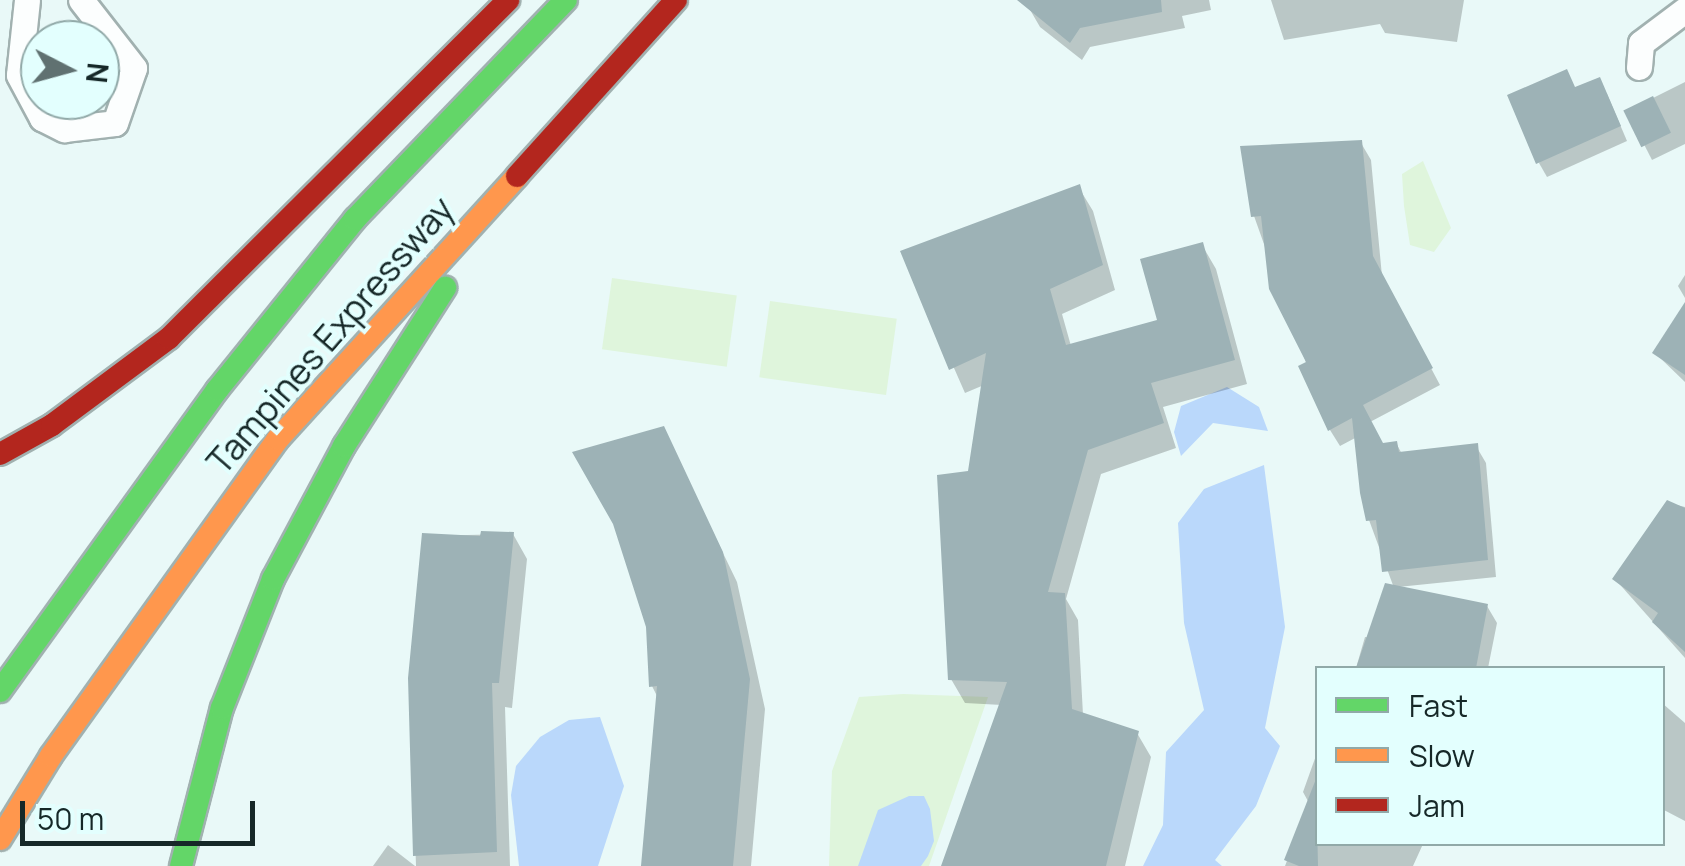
<!DOCTYPE html>
<html>
<head>
<meta charset="utf-8">
<style>
  body { margin:0 }
  #map { position:relative; width:1685px; height:866px; overflow:hidden; background:#e9f9f8; font-family:Manrope,sans-serif }
  div>[style] { position:absolute }
  .green>* { inset:0; background:#dff5dc; transform-origin:0 0 }
  .water>* { inset:0; background:#bad8fb }
  .shadow>* { inset:0; background:#0003 }
  .building>* { inset:0; background:#9db2b6; transform-origin:0 0 }
  .roads { filter:drop-shadow(2px 0 #a1b1b0) drop-shadow(-2px 0 #a1b1b0) drop-shadow(0 2px #a1b1b0) drop-shadow(0 -2px #a1b1b0) }
  .street>* { height:25px; margin:-12.5px; padding:0 12.5px; transform-origin:12.5px; border-radius:12.5px; background:#fcfefe }
  .fast>* { height:22px; margin:-11px; padding:0 11px; transform-origin:11px; border-radius:11px; background:#63d668 }
  .slow>* { height:22px; margin:-11px; padding:0 11px; transform-origin:11px; border-radius:11px; background:#ff974d }
  .jam>* { height:22px; margin:-11px; padding:0 11px; transform-origin:11px; border-radius:11px; background:#b3261e }
  span { translate:-50% -50%; white-space:nowrap; text-align:center; line-height:1.15; -webkit-text-stroke:8px #e3fffe; paint-order:stroke }
  .street-label { font-size:35px; color:#162828 }
  .legend { position:absolute; left:1315px; top:666px; width:350px; height:180px; box-sizing:border-box; background:#e3fffe; border:2px solid #91a9a8; margin:0; padding:12px 18px; list-style:none; font-size:30px; color:#162828 }
  .legend li { display:flex; align-items:center; gap:20px; height:50px }
  .legend b { width:50px; border:2px solid #91a9a8 }
  .north { position:absolute; left:20px; top:20px; width:100px; height:100px; box-sizing:border-box; background:#e3fffe; border:2px solid #91a9a8; border-radius:50%; rotate:96deg; font-size:28px; font-weight:700; line-height:40px; text-align:center; color:#162828 }
  .north::after { content:''; display:block; margin:auto; width:35px; height:45px; background:#607171; clip-path:polygon(50% 0,100% 100%,50% 72%,0 100%) }
  .scale { position:absolute; left:20px; top:801px; width:235px; height:45px; box-sizing:border-box; border:5px solid #162828; border-top:0; padding-left:12px; font-size:30px; line-height:35px; white-space:nowrap; color:#162828; -webkit-text-stroke:8px #e3fffe; paint-order:stroke }
</style>
</head>
<body>
<div id="map">
  <div class="green">
    <div style="clip-path:polygon(1423px 161px,1451px 228px,1434px 252px,1410px 245px,1404px 206px,1402px 174px)"></div>
    <div style="left:612px;top:278px;width:126px;height:72px;rotate:8deg"></div>
    <div style="left:770px;top:301px;width:128px;height:77px;rotate:8deg"></div>
    <div style="clip-path:polygon(903px 694px,988px 697px,929px 866px,829px 866px,832px 771px,859px 697px)"></div>
  </div>
  <div class="water">
    <div style="clip-path:polygon(1227px 387px,1259px 407px,1268px 431px,1213px 423px,1181px 456px,1174px 432px,1181px 406px)"></div>
    <div style="clip-path:polygon(1264px 465px,1285px 627px,1265px 728px,1280px 746px,1256px 806px,1215px 860px,1222px 866px,1143px 866px,1163px 825px,1166px 752px,1204px 710px,1184px 623px,1178px 523px,1204px 489px)"></div>
    <div style="clip-path:polygon(600px 717px,624px 786px,598px 866px,519px 866px,511px 795px,516px 766px,540px 737px,569px 720px)"></div>
    <div style="clip-path:polygon(909px 796px,924px 796px,930px 809px,934px 841px,928px 856px,921px 866px,858px 866px,878px 810px)"></div>
  </div>
  <div class="shadow">
    <div style="clip-path:polygon(1034px 0,1209px 0,1211px 10px,1182px 16px,1185px 28px,1090px 47px,1082px 60px,1040px 27px,1029px 8px)"></div>
    <div style="clip-path:polygon(1271px 0,1464px 0,1457px 42px,1385px 33px,1380px 24px,1284px 40px)"></div>
    <div style="clip-path:polygon(1685px 82px,1685px 144px,1652px 160px,1627px 111px)"></div>
    <div style="clip-path:polygon(1576px 90px,1607px 94px,1627px 141px,1547px 177px,1539px 163px)"></div>
    <div style="clip-path:polygon(1361px 143px,1371px 160px,1382px 276px,1440px 385px,1370px 422px,1382px 445px,1396px 443px,1402px 454px,1476px 446px,1486px 463px,1496px 577px,1398px 587px,1487px 606px,1497px 623px,1488px 668px,1356px 668px,1365px 637px,1374px 638px,1394px 588px,1369px 520px,1357px 437px,1340px 446px,1330px 430px,1254px 216px)"></div>
    <div style="clip-path:polygon(1079px 188px,1093px 211px,1115px 290px,1062px 314px,1071px 346px,1160px 321px,1202px 245px,1216px 269px,1247px 384px,1163px 407px,1176px 448px,1101px 474px,1066px 599px,1078px 620px,1083px 715px,1137px 733px,1151px 757px,1125px 866px,944px 866px,1002px 705px,965px 703px,951px 679px,984px 385px,965px 393px,903px 252px)"></div>
    <div style="clip-path:polygon(1685px 275px,1685px 298px,1678px 286px)"></div>
    <div style="clip-path:polygon(1685px 315px,1685px 382px,1655px 353px)"></div>
    <div style="clip-path:polygon(663px 429px,737px 582px,765px 709px,751px 866px,644px 866px,658px 698px,652px 686px)"></div>
    <div style="clip-path:polygon(1668px 503px,1685px 507px,1685px 658px,1615px 579px)"></div>
    <div style="clip-path:polygon(513px 534px,527px 559px,512px 708px,505px 707px,510px 866px,416px 866px,410px 678px,424px 536px)"></div>
    <div style="clip-path:polygon(1662px 703px,1685px 723px,1685px 821px,1662px 809px)"></div>
    <div style="clip-path:polygon(1318px 750px,1318px 844px,1423px 844px,1413px 866px,1285px 866px,1309px 803px,1303px 792px)"></div>
    <div style="clip-path:polygon(388px 845px,415px 866px,373px 866px)"></div>
  </div>
  <div class="building">
    <div style="clip-path:polygon(1017px 0,1161px 0,1162px 12px,1080px 28px,1070px 43px)"></div>
    <div style="clip-path:polygon(1567px 69px,1575px 87px,1600px 77px,1621px 126px,1536px 164px,1507px 95px)"></div>
    <div style="left:1653px;top:96px;width:41px;height:33px;rotate:64deg"></div>
    <div style="clip-path:polygon(1362px 140px,1373px 256px,1433px 368px,1363px 405px,1383px 443px,1397px 441px,1399px 452px,1478px 443px,1488px 560px,1382px 572px,1376px 520px,1366px 521px,1360px 493px,1352px 418px,1328px 431px,1298px 366px,1306px 362px,1269px 289px,1261px 216px,1251px 217px,1240px 146px)"></div>
    <div style="clip-path:polygon(1080px 184px,1103px 265px,1050px 289px,1066px 345px,1157px 320px,1140px 259px,1203px 242px,1235px 360px,1151px 383px,1164px 423px,1088px 450px,1048px 592px,1065px 593px,1072px 709px,1139px 731px,1106px 866px,941px 866px,1007px 682px,948px 680px,937px 475px,968px 471px,986px 353px,949px 370px,900px 251px)"></div>
    <div style="clip-path:polygon(1685px 302px,1685px 375px,1652px 353px)"></div>
    <div style="clip-path:polygon(664px 426px,723px 552px,750px 679px,733px 866px,641px 866px,657px 686px,649px 687px,646px 627px,613px 524px,572px 452px)"></div>
    <div style="clip-path:polygon(1667px 500px,1685px 508px,1685px 652px,1652px 622px,1658px 613px,1612px 579px)"></div>
    <div style="clip-path:polygon(481px 531px,514px 532px,499px 683px,492px 683px,497px 852px,413px 856px,408px 678px,422px 533px,480px 536px)"></div>
    <div style="clip-path:polygon(1385px 583px,1488px 604px,1476px 668px,1356px 668px)"></div>
    <div style="clip-path:polygon(1316px 779px,1318px 866px,1299px 866px,1284px 860px)"></div>
  </div>
  <div class="roads">
    <div class="street">
      <div style="left:27px;top:0;width:75px;rotate:96.1deg"></div>
      <div style="left:19px;top:75px;width:49px;rotate:61.9deg"></div>
      <div style="left:42px;top:118px;width:25px;rotate:27deg"></div>
      <div style="left:64px;top:129px;width:51px;rotate:-6.7deg"></div>
      <div style="left:115px;top:123px;width:58px;rotate:-70.9deg"></div>
      <div style="left:134px;top:68px;width:86px;rotate:-127.9deg"></div>
      <div style="left:1639px;top:67px;width:24px;rotate:-85deg"></div>
      <div style="left:1641px;top:43px;width:55px;rotate:-36.9deg"></div>
    </div>
    <div class="fast">
      <div style="left:0;top:691px;width:371px;rotate:-54.2deg"></div>
      <div style="left:217px;top:390px;width:220px;rotate:-51.1deg"></div>
      <div style="left:355px;top:219px;width:304px;rotate:-46.1deg"></div>
      <div style="left:181px;top:866px;width:163px;rotate:-75.5deg"></div>
      <div style="left:222px;top:708px;width:139px;rotate:-68.4deg"></div>
      <div style="left:273px;top:579px;width:151px;rotate:-61.9deg"></div>
      <div style="left:344px;top:446px;width:188px;rotate:-57.4deg"></div>
    </div>
    <div class="slow">
      <div style="left:0;top:839px;width:97px;rotate:-58.4deg"></div>
      <div style="left:51px;top:756px;width:390px;rotate:-54.4deg"></div>
      <div style="left:278px;top:439px;width:355px;rotate:-47.7deg"></div>
    </div>
    <div class="jam">
      <div style="left:517px;top:176px;width:237px;rotate:-47.9deg"></div>
      <div style="left:0;top:454px;width:60px;rotate:-29.1deg"></div>
      <div style="left:52px;top:425px;width:146px;rotate:-36.6deg"></div>
      <div style="left:169px;top:338px;width:479px;rotate:-44.9deg"></div>
    </div>
  </div>
  <div class="street-label">
    <span style="left:330px;top:335px;rotate:-49deg">Tampines Expressway</span>
  </div>
  <ul class="legend">
  <li><b style="height:12px;background:#63d668"></b>Fast</li>
  <li><b style="height:12px;background:#ff974d"></b>Slow</li>
  <li><b style="height:12px;background:#b3261e"></b>Jam</li>
  </ul>
  <div class="north">N</div>
  <div class="scale">50 m</div>
</div>
</body>
</html>
